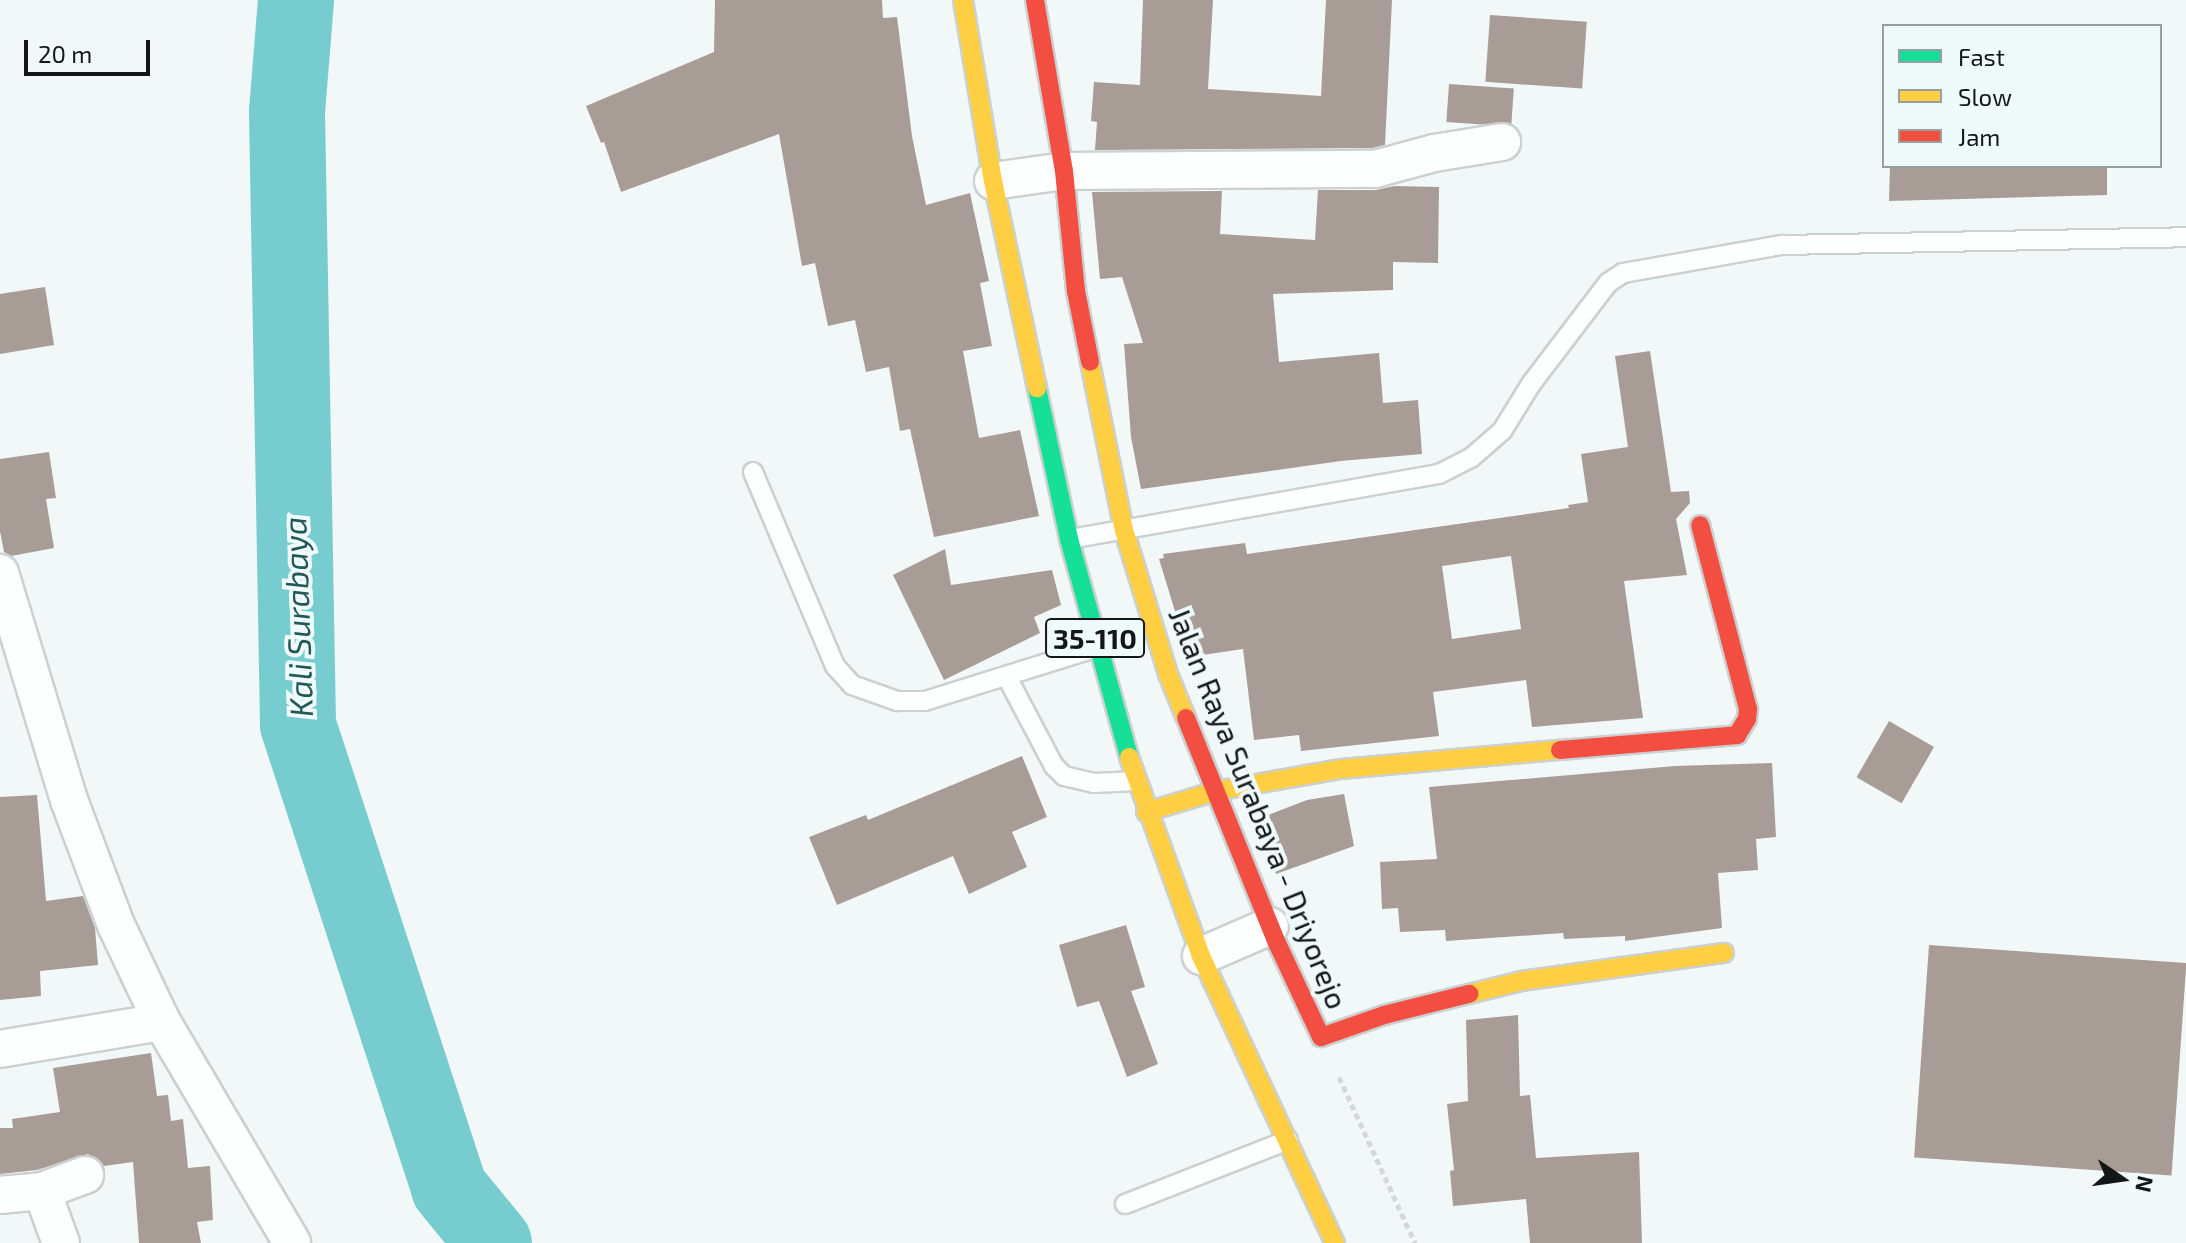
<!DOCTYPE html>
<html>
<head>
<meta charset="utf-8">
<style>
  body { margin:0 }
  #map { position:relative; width:2186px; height:1243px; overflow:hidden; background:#f2f7f7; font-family:"Exo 2",sans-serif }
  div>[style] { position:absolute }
  .river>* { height:76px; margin:-38px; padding:0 38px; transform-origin:38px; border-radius:38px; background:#76ccce }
  .building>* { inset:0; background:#a89c97; transform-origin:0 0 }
  .path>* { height:5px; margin-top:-2.5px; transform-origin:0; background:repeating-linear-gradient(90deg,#d5d8d8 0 6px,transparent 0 10px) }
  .roads { filter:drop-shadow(2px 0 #ccd0d0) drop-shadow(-2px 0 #ccd0d0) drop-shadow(0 2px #ccd0d0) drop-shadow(0 -2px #ccd0d0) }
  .lane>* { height:18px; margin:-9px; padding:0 9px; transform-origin:9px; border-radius:9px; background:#fdfefe }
  .street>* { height:36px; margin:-18px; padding:0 18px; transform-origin:18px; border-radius:18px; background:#fdfefe }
  .fast>* { height:18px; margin:-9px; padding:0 9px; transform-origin:9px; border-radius:9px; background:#16e098 }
  .slow>* { height:18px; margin:-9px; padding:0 9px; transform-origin:9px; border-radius:9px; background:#ffcf43 }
  .jam>* { height:18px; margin:-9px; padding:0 9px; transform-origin:9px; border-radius:9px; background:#f24e42 }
  span { translate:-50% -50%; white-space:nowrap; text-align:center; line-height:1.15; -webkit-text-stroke:8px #effafa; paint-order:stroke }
  .shield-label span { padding:2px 6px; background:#effafa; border:2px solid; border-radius:6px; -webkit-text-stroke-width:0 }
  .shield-label { font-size:28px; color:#131717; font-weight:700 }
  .street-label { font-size:30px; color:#131717 }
  .water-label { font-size:32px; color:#245757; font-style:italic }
  .legend { position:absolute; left:1882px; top:24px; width:280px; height:144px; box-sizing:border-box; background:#effafa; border:2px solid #979f9f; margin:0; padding:10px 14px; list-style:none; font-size:24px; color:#131717 }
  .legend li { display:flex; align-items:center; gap:16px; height:40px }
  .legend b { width:40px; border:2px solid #979f9f }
  .north { position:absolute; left:2082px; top:1139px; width:80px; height:80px; -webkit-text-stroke:6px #effafa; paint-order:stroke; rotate:103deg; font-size:22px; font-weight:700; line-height:32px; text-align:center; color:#131717 }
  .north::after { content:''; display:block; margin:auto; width:28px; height:36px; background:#131717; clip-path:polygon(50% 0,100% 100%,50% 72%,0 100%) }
  .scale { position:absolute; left:24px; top:40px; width:126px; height:36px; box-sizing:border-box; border:4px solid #131717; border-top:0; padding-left:10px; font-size:24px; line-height:28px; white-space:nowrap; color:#131717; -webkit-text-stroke:6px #effafa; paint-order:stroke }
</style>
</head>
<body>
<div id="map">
  <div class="river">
    <div style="left:296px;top:0;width:112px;rotate:94.6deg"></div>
    <div style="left:287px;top:112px;width:613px;rotate:88.97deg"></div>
    <div style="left:298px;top:725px;width:487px;rotate:71.9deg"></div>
    <div style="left:449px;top:1188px;width:71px;rotate:50.7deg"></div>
  </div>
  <div class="building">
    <div style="clip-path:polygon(715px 0,882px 0,883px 18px,897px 17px,912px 136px,926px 205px,970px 193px,989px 281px,980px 283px,992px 346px,963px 351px,979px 438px,1020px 430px,1039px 516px,934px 537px,910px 429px,900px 431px,889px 367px,866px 372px,855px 320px,828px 326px,815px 263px,802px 266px,779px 134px,621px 192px,604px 142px,601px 143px,586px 106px,714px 52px)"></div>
    <div style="clip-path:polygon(1143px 0,1213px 0,1208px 89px,1321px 96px,1326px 0,1392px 0,1385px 145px,1372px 148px,1095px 150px,1097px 122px,1091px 121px,1094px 82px,1140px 85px)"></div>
    <div style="left:1490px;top:15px;width:97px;height:67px;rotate:4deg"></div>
    <div style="left:1449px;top:84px;width:65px;height:38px;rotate:4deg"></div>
    <div style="clip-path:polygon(1890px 166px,2107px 166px,2107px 195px,1889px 201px)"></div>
    <div style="clip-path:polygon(1394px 186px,1439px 187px,1438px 263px,1393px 262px,1393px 290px,1273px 294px,1279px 362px,1379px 353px,1383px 403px,1418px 400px,1422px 454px,1341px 461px,1141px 489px,1131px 437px,1124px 344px,1143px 343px,1122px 277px,1100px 279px,1092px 192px,1222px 191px,1220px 234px,1315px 240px,1318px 190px,1376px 190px)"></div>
    <div style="clip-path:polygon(45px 287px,54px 345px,0 354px,0 294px)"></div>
    <div style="clip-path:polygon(evenodd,1650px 351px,1671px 492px,1689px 491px,1690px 503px,1676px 519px,1687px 575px,1624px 581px,1643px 718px,1532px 727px,1526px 680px,1433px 692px,1439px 736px,1301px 751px,1299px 735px,1254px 740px,1243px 649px,1189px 657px,1159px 559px,1164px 558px,1163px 554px,1245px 543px,1247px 554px,1569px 508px,1568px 505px,1588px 502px,1581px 454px,1628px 447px,1615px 356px,1650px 351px,1511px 556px,1521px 629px,1452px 639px,1442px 566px,1511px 556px)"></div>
    <div style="clip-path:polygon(49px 452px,56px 498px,46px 499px,54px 548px,11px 556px,4px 552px,0 531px,0 459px)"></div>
    <div style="clip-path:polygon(945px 549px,951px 585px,1052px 570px,1061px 605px,1034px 617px,1040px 633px,944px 680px,893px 575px)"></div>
    <div style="left:1889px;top:721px;width:52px;height:65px;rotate:30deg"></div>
    <div style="clip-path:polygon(1022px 756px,1047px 817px,1012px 832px,1027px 867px,969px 894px,953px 856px,837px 905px,809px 837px,866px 815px,868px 820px)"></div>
    <div style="clip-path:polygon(1772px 763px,1776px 837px,1756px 839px,1758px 870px,1718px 873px,1722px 928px,1625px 941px,1625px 936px,1564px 939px,1563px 933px,1446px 941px,1445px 930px,1400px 932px,1398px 908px,1382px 909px,1380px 862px,1437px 859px,1429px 787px,1675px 766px)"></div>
    <div style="clip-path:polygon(1344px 794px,1354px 846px,1276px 874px,1258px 819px,1307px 800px)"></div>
    <div style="clip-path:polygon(37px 795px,46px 901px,83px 896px,95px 928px,98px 965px,40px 971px,41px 996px,0 1000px,0 797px)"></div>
    <div style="clip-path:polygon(1126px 925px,1145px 987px,1131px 991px,1158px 1064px,1127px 1077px,1099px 1001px,1077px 1007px,1059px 945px)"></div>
    <div style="left:1929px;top:945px;width:258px;height:213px;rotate:4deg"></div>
    <div style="clip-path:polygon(1518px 1015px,1520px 1096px,1530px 1095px,1536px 1158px,1639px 1152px,1642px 1243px,1530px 1243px,1526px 1199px,1453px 1206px,1450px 1171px,1454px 1170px,1447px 1104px,1468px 1101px,1466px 1020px)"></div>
    <div style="clip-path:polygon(151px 1053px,157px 1096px,168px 1095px,171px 1121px,183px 1119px,188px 1168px,210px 1166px,213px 1220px,197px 1222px,201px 1243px,139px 1243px,133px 1162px,104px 1166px,88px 1154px,37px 1170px,0 1174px,0 1128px,13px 1128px,12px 1119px,60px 1112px,53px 1068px)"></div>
  </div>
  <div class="path">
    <div style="left:1339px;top:1077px;width:183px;rotate:65.4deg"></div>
  </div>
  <div class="roads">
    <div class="lane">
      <div style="left:753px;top:472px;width:211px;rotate:67.1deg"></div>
      <div style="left:835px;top:666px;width:25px;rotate:48deg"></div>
      <div style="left:852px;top:685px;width:48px;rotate:19.6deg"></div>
      <div style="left:897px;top:701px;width:28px"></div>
      <div style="left:925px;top:701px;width:181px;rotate:-17.3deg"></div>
      <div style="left:1070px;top:539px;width:375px;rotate:-10deg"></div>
      <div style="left:1439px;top:474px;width:37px;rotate:-27deg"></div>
      <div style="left:1472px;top:457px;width:40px;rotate:-41deg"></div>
      <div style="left:1502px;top:431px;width:55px;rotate:-58.3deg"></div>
      <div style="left:1531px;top:384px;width:127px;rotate:-52.7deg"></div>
      <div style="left:1608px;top:283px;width:18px;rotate:-34deg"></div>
      <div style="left:1623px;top:273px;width:161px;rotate:-10deg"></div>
      <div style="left:1782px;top:245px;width:404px;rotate:-1.1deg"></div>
      <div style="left:1007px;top:677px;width:101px;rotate:62.2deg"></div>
      <div style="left:1054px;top:766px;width:14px;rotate:45deg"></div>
      <div style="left:1064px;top:776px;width:31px;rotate:13deg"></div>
      <div style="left:1094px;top:783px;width:42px;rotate:-2.7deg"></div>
      <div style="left:1125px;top:1204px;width:175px;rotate:-21.4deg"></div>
    </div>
    <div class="street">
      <div style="left:993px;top:181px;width:72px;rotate:-8deg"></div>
      <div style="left:1064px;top:171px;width:311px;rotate:-0.4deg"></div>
      <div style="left:1375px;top:169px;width:61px;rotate:-15.2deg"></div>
      <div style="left:1434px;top:153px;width:69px;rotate:-9.2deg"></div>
      <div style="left:0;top:573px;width:237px;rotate:73.1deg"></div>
      <div style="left:69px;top:800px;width:134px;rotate:69.4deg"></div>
      <div style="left:116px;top:925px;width:107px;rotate:64.6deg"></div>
      <div style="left:162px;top:1022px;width:256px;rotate:59.5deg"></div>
      <div style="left:1201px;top:956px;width:75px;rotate:-23.5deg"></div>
      <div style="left:0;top:1049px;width:164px;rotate:-9.5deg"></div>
      <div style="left:42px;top:1191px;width:55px;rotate:69.9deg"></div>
      <div style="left:0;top:1195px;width:42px;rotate:-5.4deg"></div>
      <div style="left:42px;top:1191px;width:46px;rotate:-20.4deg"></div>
    </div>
    <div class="fast">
      <div style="left:1037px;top:388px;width:154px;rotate:78deg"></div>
      <div style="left:1069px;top:539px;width:226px;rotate:74.6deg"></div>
    </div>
    <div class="slow">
      <div style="left:963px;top:0;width:183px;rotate:80.6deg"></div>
      <div style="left:993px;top:181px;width:212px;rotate:78deg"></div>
      <div style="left:1090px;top:362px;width:171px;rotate:78.6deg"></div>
      <div style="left:1124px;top:530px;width:151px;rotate:73deg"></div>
      <div style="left:1168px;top:674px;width:48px;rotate:67.8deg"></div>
      <div style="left:1129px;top:757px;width:212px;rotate:70.1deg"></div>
      <div style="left:1201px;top:956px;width:317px;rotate:65deg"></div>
      <div style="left:1146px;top:812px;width:73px;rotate:-16.7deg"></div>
      <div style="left:1216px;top:791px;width:127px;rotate:-10deg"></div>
      <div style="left:1341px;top:769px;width:220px;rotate:-5deg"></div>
      <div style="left:1469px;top:994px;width:54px;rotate:-14deg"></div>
      <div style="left:1521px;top:981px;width:205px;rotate:-7.9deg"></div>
    </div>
    <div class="jam">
      <div style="left:1035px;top:0;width:173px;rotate:80.4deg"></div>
      <div style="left:1064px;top:171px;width:121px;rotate:84.3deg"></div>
      <div style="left:1076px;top:291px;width:72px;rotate:78.8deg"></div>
      <div style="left:1186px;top:718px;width:243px;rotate:68deg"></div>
      <div style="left:1277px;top:943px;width:104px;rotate:64.9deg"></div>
      <div style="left:1321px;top:1037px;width:67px;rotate:-19.2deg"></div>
      <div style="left:1384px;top:1015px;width:88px;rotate:-13.9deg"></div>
      <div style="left:1560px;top:750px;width:178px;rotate:-4.8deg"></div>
      <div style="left:1737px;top:735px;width:19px;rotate:-58deg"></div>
      <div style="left:1747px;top:719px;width:10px;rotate:-84deg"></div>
      <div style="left:1748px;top:709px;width:190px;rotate:-104.6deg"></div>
    </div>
  </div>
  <div class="shield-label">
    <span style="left:1095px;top:638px">35-110</span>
  </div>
  <div class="street-label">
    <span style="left:1259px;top:808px;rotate:68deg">Jalan Raya Surabaya - Driyorejo</span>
  </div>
  <div class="water-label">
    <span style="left:297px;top:617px;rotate:-92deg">Kali Surabaya</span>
  </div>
  <ul class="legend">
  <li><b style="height:10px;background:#16e098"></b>Fast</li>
  <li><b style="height:10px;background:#ffcf43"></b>Slow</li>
  <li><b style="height:10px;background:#f24e42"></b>Jam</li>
  </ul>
  <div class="north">N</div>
  <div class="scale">20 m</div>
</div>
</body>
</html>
